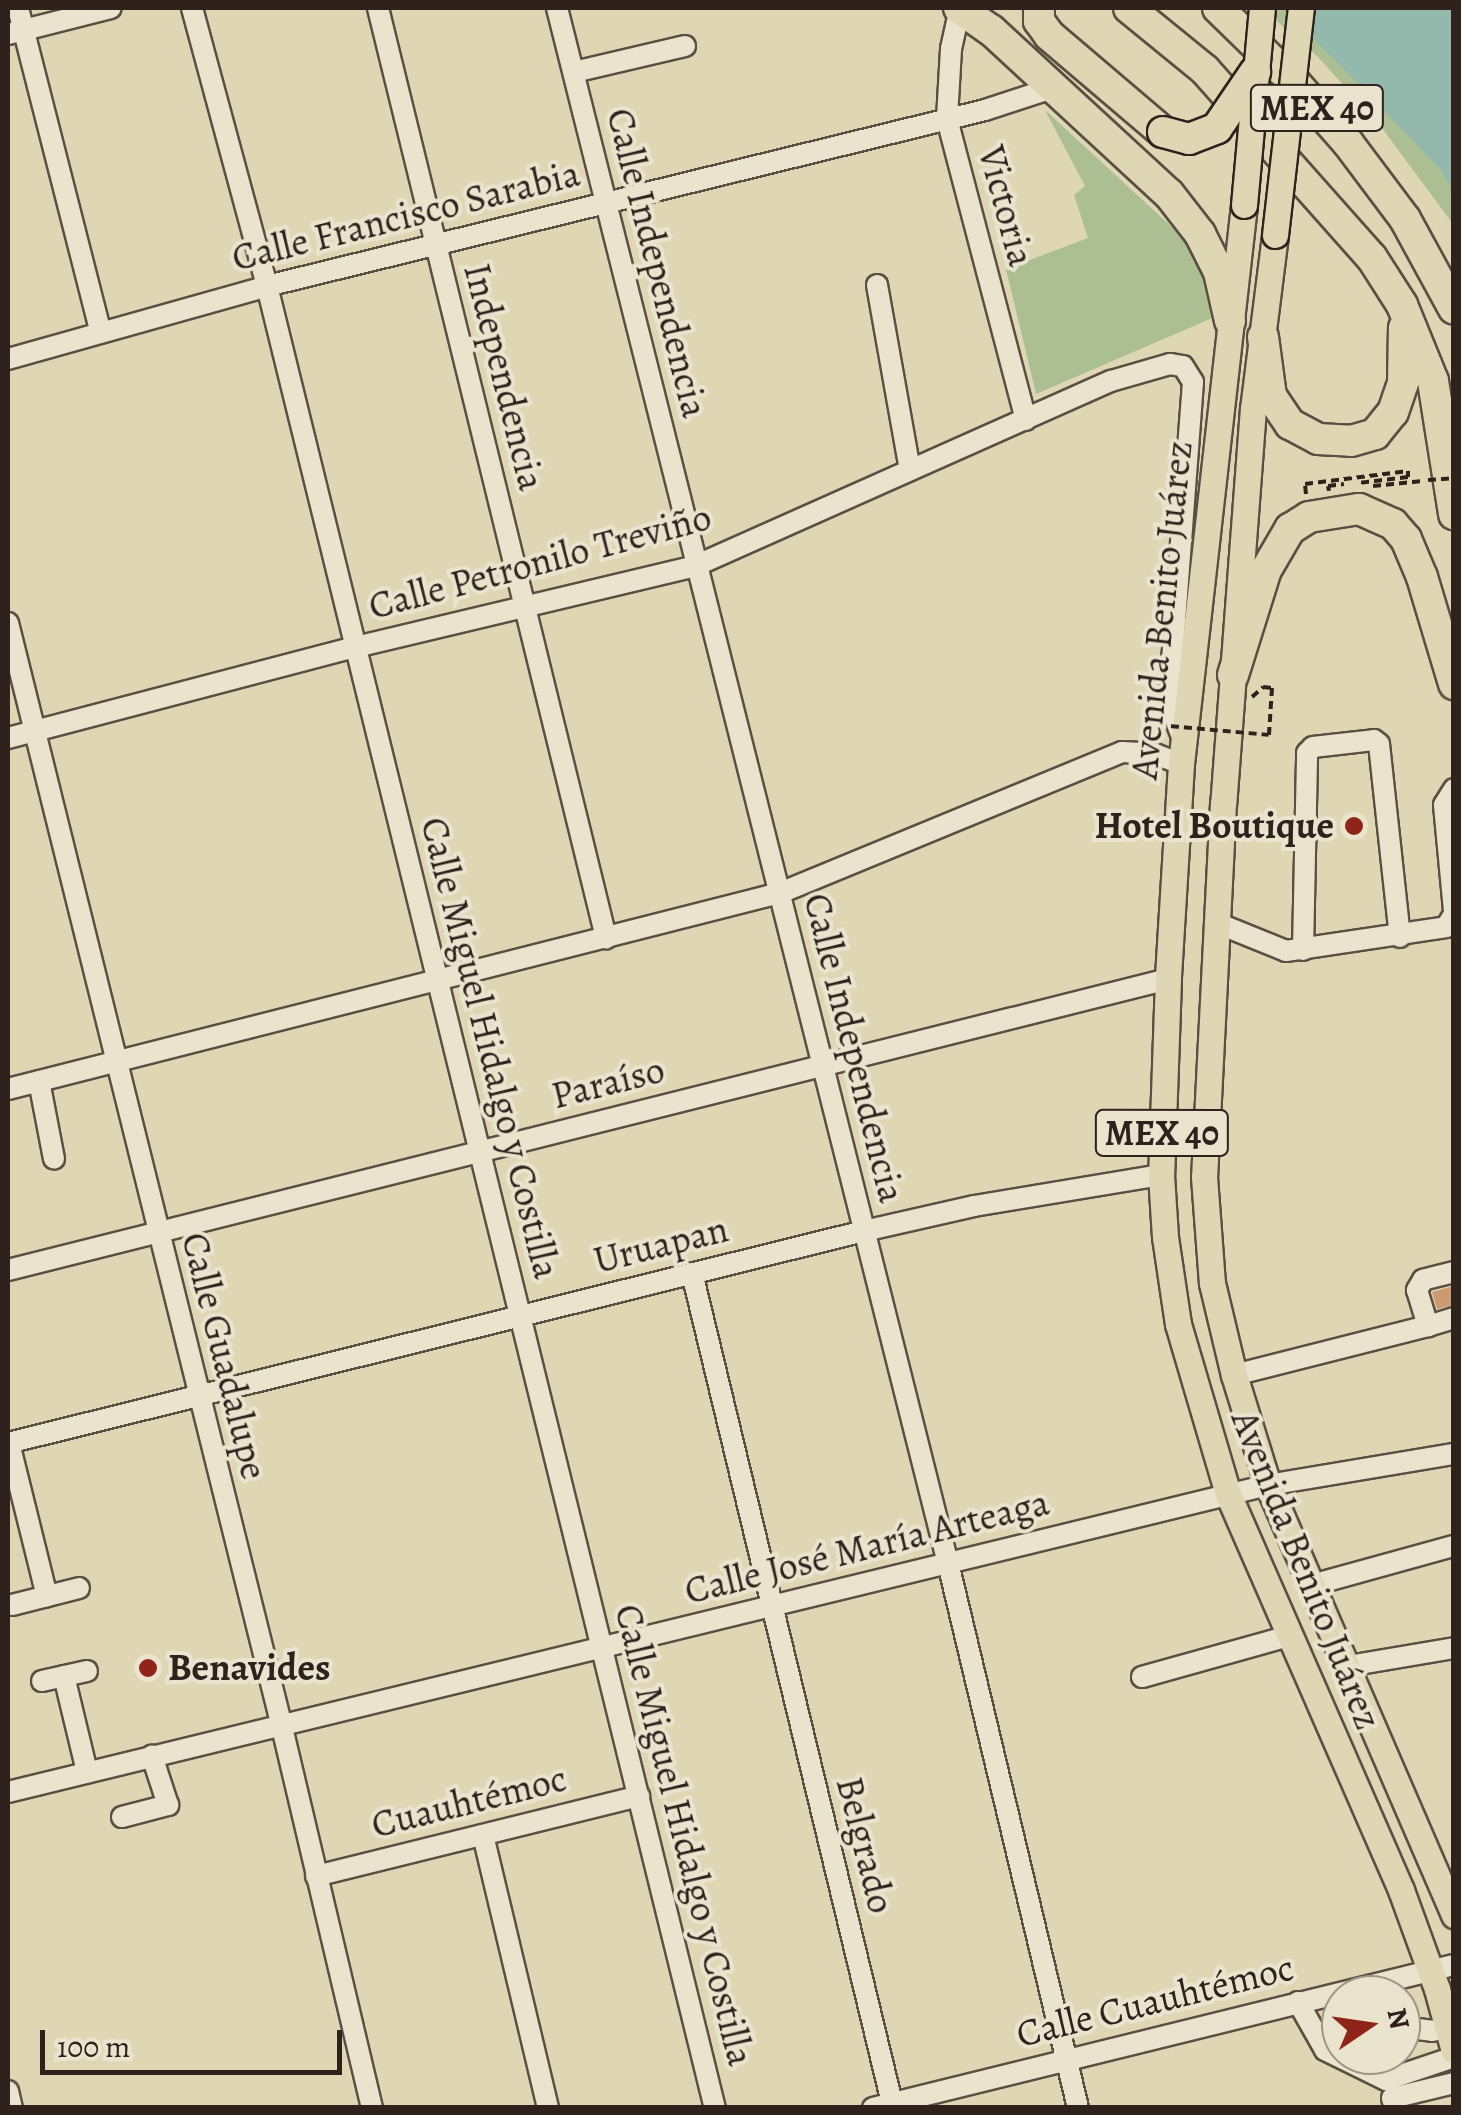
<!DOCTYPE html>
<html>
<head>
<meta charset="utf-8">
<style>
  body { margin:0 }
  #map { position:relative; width:1461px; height:2115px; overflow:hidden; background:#dfd6b4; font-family:Alegreya,serif }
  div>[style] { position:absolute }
  .green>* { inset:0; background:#abbf92 }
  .water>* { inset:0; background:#93b9ac }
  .building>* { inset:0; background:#cc9a71 }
  .path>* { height:4px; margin-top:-2px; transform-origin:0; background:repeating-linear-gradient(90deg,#2f221d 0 8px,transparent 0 13px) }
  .roads { filter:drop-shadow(2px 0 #5b4f43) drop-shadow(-2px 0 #5b4f43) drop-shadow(0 2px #5b4f43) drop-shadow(0 -2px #5b4f43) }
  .minor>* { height:20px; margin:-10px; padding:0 10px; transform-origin:10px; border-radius:10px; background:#eae4ce }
  .major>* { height:25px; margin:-12.5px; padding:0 12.5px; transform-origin:12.5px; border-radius:12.5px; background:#dfd6b4 }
  .highway>* { height:30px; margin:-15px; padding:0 15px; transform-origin:15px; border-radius:15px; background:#dfd6b4 }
  .path-bridge>* { height:4px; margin-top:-2px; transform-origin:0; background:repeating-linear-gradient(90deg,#2f221d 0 8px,transparent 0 13px) }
  .bridges { filter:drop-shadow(2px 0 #2f221d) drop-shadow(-2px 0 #2f221d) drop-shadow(0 2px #2f221d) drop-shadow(0 -2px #2f221d) }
  .major-bridge>* { height:25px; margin:-12.5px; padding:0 12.5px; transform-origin:12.5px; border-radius:12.5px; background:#dfd6b4 }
  .highway-bridge>* { height:30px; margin:-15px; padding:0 15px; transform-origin:15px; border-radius:15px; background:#dfd6b4 }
  .dots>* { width:28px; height:28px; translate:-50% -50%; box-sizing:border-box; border:5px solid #eae4ce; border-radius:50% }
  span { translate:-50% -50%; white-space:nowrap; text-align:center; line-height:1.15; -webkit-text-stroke:8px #eae4ce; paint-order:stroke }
  .shield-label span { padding:2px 8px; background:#eae4ce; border:2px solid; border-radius:8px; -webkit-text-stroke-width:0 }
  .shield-label { font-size:35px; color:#2f221d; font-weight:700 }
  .street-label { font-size:38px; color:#2f221d }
  .poi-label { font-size:38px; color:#2f221d; font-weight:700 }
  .right { translate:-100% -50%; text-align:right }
  .left { translate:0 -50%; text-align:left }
  .frame { position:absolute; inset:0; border:10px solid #2f221d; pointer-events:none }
  .north { position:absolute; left:1321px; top:1975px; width:100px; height:100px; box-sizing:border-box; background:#eae4ce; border:2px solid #9f9687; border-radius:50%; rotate:77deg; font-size:28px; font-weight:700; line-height:40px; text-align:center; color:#2f221d }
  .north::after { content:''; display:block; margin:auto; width:35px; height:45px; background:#8f2418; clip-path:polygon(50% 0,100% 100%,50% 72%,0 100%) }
  .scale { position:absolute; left:40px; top:2030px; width:302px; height:45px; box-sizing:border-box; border:5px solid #2f221d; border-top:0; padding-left:12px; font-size:30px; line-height:35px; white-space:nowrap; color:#2f221d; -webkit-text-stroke:8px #eae4ce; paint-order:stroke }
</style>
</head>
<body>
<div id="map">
  <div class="green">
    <div style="clip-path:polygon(1262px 8px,1453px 8px,1453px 224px,1382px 128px,1318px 57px)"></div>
    <div style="clip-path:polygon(1045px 110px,1173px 228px,1200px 262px,1217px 299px,1217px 316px,1036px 394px,1006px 269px,1088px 238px,1074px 195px,1085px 186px)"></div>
  </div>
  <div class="water">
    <div style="clip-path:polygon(1284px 8px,1453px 8px,1453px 192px,1441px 170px)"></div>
  </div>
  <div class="building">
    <div style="clip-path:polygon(1454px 1286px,1454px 1305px,1437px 1309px,1432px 1292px)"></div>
    <div style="clip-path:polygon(1366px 2055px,1412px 2055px,1387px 2065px)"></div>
  </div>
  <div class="path">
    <div style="left:1373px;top:486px;width:50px;rotate:-5.7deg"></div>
    <div style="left:1329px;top:491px;width:5px;rotate:-101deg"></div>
    <div style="left:1328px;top:486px;width:16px;rotate:-7deg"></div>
    <div style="left:1306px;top:494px;width:10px;rotate:-96deg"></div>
    <div style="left:1305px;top:484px;width:104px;rotate:-7.2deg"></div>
    <div style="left:1408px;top:471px;width:6px;rotate:90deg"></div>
    <div style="left:1408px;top:477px;width:50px;rotate:173.2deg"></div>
    <div style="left:1252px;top:697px;width:15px;rotate:-42deg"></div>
    <div style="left:1263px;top:687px;width:9px;rotate:6deg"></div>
    <div style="left:1272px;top:688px;width:47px;rotate:93.7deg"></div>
  </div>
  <div class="roads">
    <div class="minor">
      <div style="left:18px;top:8px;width:332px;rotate:75.7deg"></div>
      <div style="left:192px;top:8px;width:288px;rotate:74.9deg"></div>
      <div style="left:267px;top:286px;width:1876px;rotate:76.19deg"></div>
      <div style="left:378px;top:8px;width:958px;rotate:76.22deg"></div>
      <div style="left:557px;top:8px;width:1603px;rotate:75.89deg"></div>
      <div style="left:948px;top:1563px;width:560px;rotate:76.58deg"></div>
      <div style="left:960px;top:8px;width:42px;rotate:102.4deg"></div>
      <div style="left:951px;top:49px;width:70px;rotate:93.3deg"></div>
      <div style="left:947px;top:119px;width:311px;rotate:75.3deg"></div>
      <div style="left:8px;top:34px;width:106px;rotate:-14.2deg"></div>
      <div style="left:574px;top:72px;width:114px;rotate:-13.2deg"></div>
      <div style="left:877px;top:285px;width:188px;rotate:79.9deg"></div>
      <div style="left:8px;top:359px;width:269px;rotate:-15.7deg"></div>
      <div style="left:267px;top:286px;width:739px;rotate:-13.77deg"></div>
      <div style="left:985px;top:110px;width:74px;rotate:-18.2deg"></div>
      <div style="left:8px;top:623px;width:1133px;rotate:76.06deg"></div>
      <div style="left:281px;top:1723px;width:396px;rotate:76.7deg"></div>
      <div style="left:8px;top:738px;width:360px;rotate:-14.7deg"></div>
      <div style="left:356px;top:647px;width:349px;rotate:-13.4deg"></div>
      <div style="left:695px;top:566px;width:455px;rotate:-24deg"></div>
      <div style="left:1111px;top:381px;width:61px;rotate:-16.1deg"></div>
      <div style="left:1170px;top:364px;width:13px;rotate:9deg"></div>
      <div style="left:1183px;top:366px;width:19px;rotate:58deg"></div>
      <div style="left:1193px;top:382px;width:304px;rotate:94.3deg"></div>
      <div style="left:1170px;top:685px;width:26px;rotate:86deg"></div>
      <div style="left:1172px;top:711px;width:31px;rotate:69deg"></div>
      <div style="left:1454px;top:789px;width:19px;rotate:122deg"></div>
      <div style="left:1444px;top:805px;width:106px;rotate:84.6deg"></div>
      <div style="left:1217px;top:923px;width:74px;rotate:22.1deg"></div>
      <div style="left:1286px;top:951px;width:162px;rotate:-8.5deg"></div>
      <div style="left:1446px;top:927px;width:15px;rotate:-58deg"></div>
      <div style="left:1303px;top:950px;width:197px;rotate:-88.8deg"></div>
      <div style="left:1307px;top:753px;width:8px;rotate:-45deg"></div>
      <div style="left:1313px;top:747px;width:61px;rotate:-6.5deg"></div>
      <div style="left:1374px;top:740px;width:6px;rotate:39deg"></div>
      <div style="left:1379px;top:744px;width:194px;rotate:83.8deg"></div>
      <div style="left:39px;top:1081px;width:79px;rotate:79.1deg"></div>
      <div style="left:8px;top:1089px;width:796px;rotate:-14.25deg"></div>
      <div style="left:780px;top:893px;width:370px;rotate:-22.4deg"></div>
      <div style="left:1122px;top:752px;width:33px;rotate:3deg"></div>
      <div style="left:1155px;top:754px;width:28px;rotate:21deg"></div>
      <div style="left:8px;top:1270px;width:1196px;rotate:-14.08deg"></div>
      <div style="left:1454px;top:1272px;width:32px;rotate:166deg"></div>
      <div style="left:1423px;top:1280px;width:12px;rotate:121deg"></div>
      <div style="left:1417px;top:1290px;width:38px;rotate:73deg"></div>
      <div style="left:1428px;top:1326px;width:27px;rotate:-17deg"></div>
      <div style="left:692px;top:1273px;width:854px;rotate:76.45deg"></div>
      <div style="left:1234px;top:1375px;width:200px;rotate:-14.2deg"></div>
      <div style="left:8px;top:1443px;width:882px;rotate:-13.91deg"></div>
      <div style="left:864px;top:1231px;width:113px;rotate:-12.8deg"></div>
      <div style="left:974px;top:1206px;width:190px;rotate:-9.4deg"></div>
      <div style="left:9px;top:1443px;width:158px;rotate:76.1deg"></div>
      <div style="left:1312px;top:1585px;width:147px;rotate:-15.4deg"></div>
      <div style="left:12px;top:1605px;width:69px;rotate:-14.2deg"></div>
      <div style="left:1348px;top:1666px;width:108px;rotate:-9.6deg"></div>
      <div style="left:64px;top:1676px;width:99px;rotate:76.5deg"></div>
      <div style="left:1142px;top:1677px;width:153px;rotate:-15.6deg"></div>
      <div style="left:42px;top:1681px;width:46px;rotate:-12.5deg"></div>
      <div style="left:8px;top:1792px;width:1297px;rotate:-13.69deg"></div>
      <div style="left:1268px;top:1485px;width:189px;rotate:-9.5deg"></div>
      <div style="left:122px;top:1817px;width:48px;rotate:-14.6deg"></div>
      <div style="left:168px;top:1805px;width:52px;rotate:-108.1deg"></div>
      <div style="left:483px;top:1835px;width:281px;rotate:76.6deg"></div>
      <div style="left:316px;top:1876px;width:333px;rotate:-13.9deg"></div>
      <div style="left:1298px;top:2002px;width:55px;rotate:60.6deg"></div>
      <div style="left:1325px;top:2050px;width:68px;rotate:26.2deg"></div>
      <div style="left:1386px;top:2080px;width:72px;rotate:-18.7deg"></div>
      <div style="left:1401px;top:2027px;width:31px;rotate:7deg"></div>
      <div style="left:1432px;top:2031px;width:16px;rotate:-11deg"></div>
      <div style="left:8px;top:2091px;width:17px;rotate:77deg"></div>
      <div style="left:873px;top:2108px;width:598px;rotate:-13.83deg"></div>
      <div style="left:1395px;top:2108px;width:10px;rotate:-107deg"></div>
      <div style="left:1392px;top:2098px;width:64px;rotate:-13.6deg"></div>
    </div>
    <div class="major">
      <div style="left:1244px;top:205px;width:563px;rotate:96.43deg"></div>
      <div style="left:1181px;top:764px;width:215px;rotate:93.5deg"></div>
      <div style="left:1168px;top:979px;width:196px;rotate:92deg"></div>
      <div style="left:1161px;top:1175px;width:62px;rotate:86.3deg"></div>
      <div style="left:1165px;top:1237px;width:88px;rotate:81.5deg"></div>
      <div style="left:1178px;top:1324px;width:177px;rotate:73.6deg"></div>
      <div style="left:1228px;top:1494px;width:432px;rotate:66.4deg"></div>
      <div style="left:1401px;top:1890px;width:105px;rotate:70deg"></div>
      <div style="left:1437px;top:1989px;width:64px;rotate:74.7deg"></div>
      <div style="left:1275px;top:235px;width:174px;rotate:97.2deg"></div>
      <div style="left:1253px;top:408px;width:396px;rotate:94.3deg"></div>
      <div style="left:1223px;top:803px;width:374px;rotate:92.9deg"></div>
      <div style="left:1204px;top:1177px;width:106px;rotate:85.7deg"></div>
      <div style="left:1212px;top:1283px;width:95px;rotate:76.6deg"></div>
      <div style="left:1234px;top:1375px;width:115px;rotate:72.8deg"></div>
      <div style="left:1268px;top:1485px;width:469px;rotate:66.6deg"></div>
    </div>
    <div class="highway">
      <div style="left:959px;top:8px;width:39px;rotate:35deg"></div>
      <div style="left:991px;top:30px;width:242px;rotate:42.7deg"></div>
      <div style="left:1169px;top:194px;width:51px;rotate:52.2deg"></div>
      <div style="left:1200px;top:234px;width:42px;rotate:63.4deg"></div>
      <div style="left:1219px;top:272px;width:50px;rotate:77.3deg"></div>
      <div style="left:1039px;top:8px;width:13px;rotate:90deg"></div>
      <div style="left:1039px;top:21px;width:17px;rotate:54deg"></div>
      <div style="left:1049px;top:35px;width:150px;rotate:40.4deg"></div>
      <div style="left:1129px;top:8px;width:98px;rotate:39.2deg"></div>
      <div style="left:1205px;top:70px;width:251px;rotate:48.4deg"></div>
      <div style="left:1372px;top:258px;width:56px;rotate:57.4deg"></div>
      <div style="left:1402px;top:305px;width:82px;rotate:67.8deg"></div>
      <div style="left:1433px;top:381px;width:135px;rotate:81deg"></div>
      <div style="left:1218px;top:8px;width:109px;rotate:44.3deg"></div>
      <div style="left:1296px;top:84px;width:79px;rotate:48.6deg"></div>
      <div style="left:1348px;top:143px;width:95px;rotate:53.1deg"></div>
      <div style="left:1405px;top:219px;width:102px;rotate:61.4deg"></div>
      <div style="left:1263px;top:337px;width:60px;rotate:82.3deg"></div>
      <div style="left:1271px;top:396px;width:34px;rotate:56deg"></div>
      <div style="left:1290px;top:424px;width:32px;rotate:28deg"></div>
      <div style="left:1318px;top:439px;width:33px;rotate:3deg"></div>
      <div style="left:1351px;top:441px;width:25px;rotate:-16deg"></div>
      <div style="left:1375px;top:434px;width:28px;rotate:-51deg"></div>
      <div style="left:1393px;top:412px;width:31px;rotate:-71deg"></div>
      <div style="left:1403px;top:383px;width:55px;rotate:-89deg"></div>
      <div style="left:1233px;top:675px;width:110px;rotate:-72.6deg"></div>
      <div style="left:1266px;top:570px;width:48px;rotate:-59.7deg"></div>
      <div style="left:1290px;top:529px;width:22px;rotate:-32deg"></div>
      <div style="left:1309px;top:517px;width:51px;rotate:-9.1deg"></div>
      <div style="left:1359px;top:509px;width:37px;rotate:24deg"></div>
      <div style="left:1393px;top:524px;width:20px;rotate:49deg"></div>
      <div style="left:1406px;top:539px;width:41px;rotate:67.2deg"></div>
      <div style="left:1422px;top:577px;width:112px;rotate:73.3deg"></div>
    </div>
  </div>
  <div class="path-bridge">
    <div style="left:1428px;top:480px;width:26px;rotate:-4deg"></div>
    <div style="left:1158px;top:725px;width:111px;rotate:5.1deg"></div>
  </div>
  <div class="bridges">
    <div class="major-bridge">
      <div style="left:1244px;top:205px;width:198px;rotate:-84.8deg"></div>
      <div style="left:1275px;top:235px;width:228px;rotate:-83.5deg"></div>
    </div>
    <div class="highway-bridge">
      <div style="left:1163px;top:132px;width:27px;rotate:15deg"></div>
      <div style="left:1189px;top:139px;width:30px;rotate:-21deg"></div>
      <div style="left:1217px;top:128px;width:68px;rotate:-55.8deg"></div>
    </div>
  </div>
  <div class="dots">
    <div style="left:1354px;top:826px;background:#8f2418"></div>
    <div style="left:148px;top:1668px;background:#8f2418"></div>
  </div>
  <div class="shield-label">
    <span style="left:1317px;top:108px">MEX 40</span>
    <span style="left:1162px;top:1133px">MEX 40</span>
  </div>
  <div class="street-label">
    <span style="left:1006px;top:206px;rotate:75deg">Victoria</span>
    <span style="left:406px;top:216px;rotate:-14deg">Calle Francisco Sarabia</span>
    <span style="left:657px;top:263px;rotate:76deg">Calle Independencia</span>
    <span style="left:504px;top:377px;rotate:76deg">Independencia</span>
    <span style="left:540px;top:562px;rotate:-15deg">Calle Petronilo Treviño</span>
    <span style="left:1162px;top:610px;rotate:-84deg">Avenida Benito Juárez</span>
    <span style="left:490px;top:1048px;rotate:76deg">Calle Miguel Hidalgo y Costilla</span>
    <span style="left:854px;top:1048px;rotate:76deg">Calle Independencia</span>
    <span style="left:608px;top:1083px;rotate:-14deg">Paraíso</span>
    <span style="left:661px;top:1245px;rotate:-14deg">Uruapan</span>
    <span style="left:224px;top:1356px;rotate:76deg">Calle Guadalupe</span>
    <span style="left:867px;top:1547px;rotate:-14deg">Calle José María Arteaga</span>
    <span style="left:1306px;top:1570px;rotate:68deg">Avenida Benito Juárez</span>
    <span style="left:469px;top:1802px;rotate:-14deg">Cuauhtémoc</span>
    <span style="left:684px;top:1835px;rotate:76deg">Calle Miguel Hidalgo y Costilla</span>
    <span style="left:865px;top:1845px;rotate:76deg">Belgrado</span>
    <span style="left:1155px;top:2001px;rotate:-14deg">Calle Cuauhtémoc</span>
  </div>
  <div class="poi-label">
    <span class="right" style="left:1334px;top:826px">Hotel Boutique</span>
    <span class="left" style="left:168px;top:1668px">Benavides</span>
  </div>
  <div class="frame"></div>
  <div class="north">N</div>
  <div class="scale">100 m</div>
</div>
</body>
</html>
